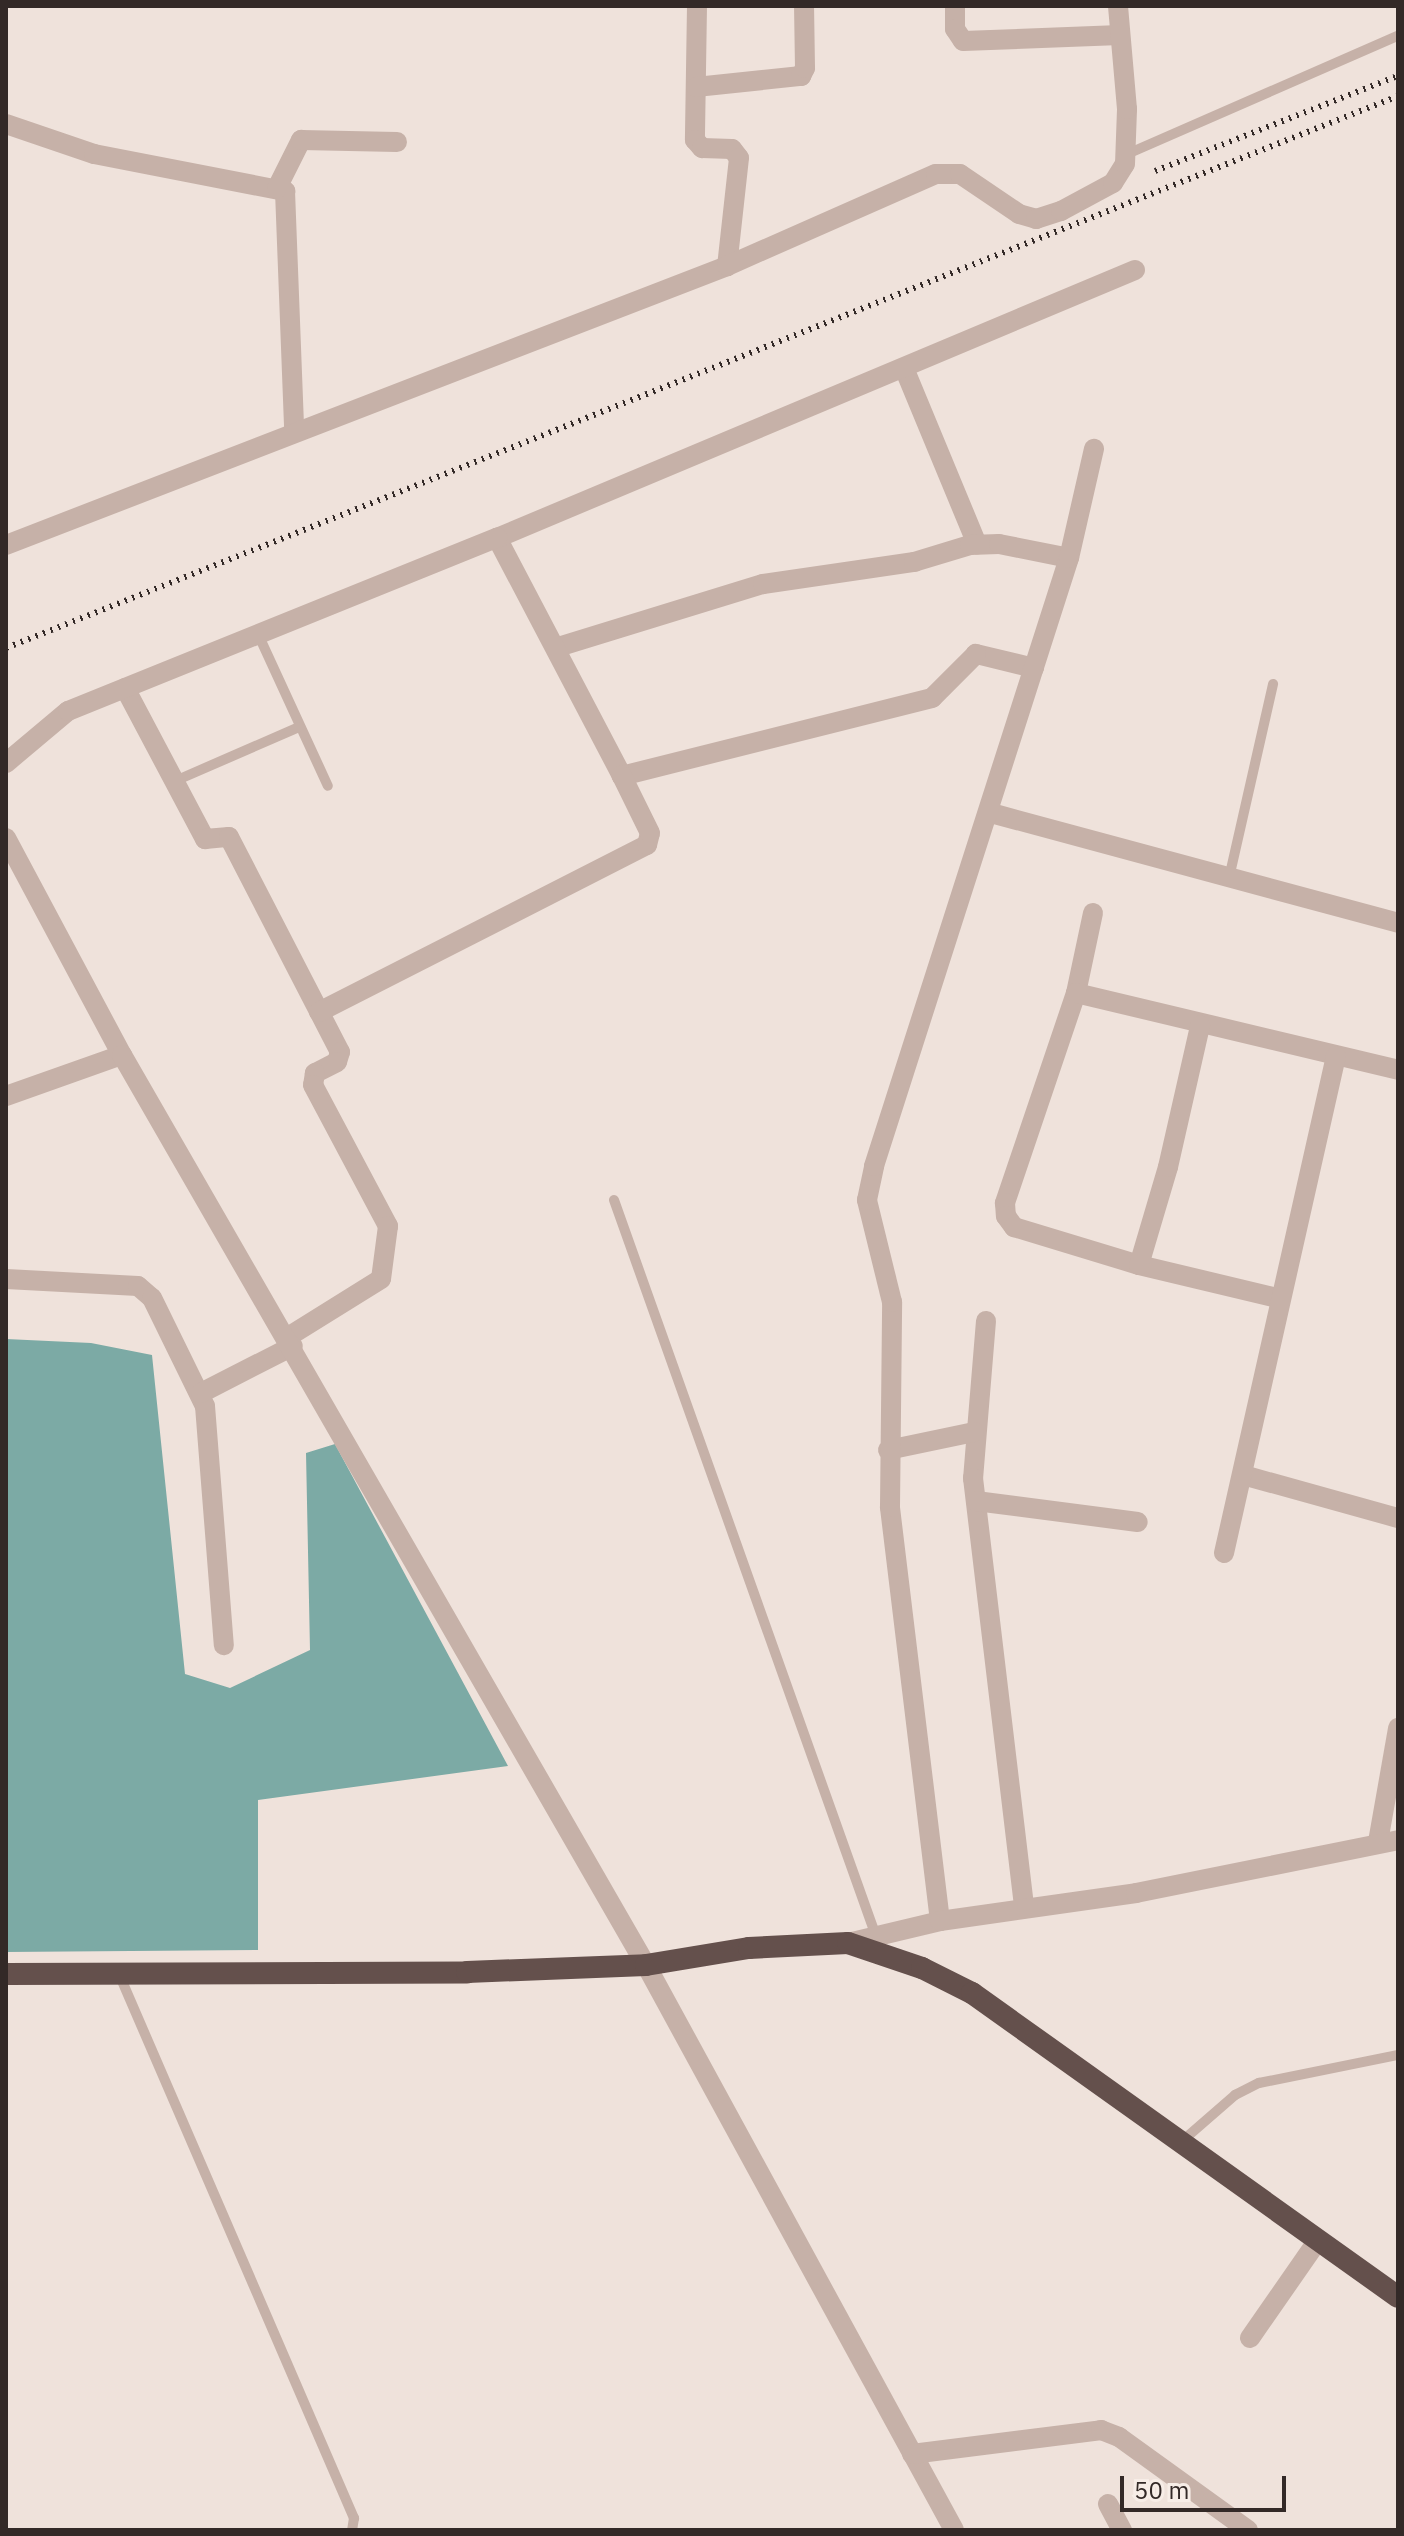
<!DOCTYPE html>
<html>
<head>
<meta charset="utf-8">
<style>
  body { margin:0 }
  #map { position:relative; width:1404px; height:2536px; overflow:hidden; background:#efe2db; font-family:"IBM Plex Sans",sans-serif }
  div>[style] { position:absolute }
  .water>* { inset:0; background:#7caaa5 }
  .service>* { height:10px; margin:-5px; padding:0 5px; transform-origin:5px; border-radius:5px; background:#c6b1a8 }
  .minor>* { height:20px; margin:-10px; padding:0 10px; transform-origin:10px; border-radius:10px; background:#c6b1a8 }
  .tertiary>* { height:20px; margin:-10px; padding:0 10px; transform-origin:10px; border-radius:10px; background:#c6b1a8 }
  .trunk>* { height:22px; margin:-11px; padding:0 11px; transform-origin:11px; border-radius:11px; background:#64504c }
  .rail>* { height:6px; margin-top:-3px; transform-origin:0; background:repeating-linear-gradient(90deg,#332927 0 2px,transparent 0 8px) }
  span { translate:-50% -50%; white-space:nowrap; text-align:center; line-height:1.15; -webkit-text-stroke:7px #f7ede7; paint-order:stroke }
  .frame { position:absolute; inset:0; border:8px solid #332927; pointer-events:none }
  .scale { position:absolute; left:1120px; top:2476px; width:166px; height:36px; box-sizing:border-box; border:4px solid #332927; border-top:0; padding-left:10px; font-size:24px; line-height:28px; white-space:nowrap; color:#332927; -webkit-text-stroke:6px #f7ede7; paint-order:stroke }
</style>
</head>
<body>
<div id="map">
  <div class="water">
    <div style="clip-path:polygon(6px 1339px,91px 1343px,152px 1355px,185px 1674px,230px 1688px,310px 1650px,306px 1453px,335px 1444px,508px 1766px,258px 1800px,258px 1950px,6px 1952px)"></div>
  </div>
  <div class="service">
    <div style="left:1125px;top:155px;width:298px;rotate:-23.6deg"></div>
    <div style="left:258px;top:634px;width:167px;rotate:65.3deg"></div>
    <div style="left:175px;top:781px;width:135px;rotate:-23.5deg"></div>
    <div style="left:1229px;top:878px;width:199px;rotate:-77.2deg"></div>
    <div style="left:614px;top:1200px;width:781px;rotate:70.41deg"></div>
    <div style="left:119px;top:1974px;width:593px;rotate:66.64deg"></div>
    <div style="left:354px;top:2518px;width:12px;rotate:99deg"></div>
    <div style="left:1181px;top:2142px;width:72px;rotate:-41deg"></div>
    <div style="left:1235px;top:2095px;width:27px;rotate:-27deg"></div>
    <div style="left:1259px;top:2083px;width:142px;rotate:-11.4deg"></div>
  </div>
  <div class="minor">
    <div style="left:697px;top:6px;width:134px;rotate:90.9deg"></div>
    <div style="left:695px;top:140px;width:11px;rotate:49deg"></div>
    <div style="left:702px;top:148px;width:30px;rotate:2deg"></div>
    <div style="left:732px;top:149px;width:11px;rotate:52deg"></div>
    <div style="left:739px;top:158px;width:109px;rotate:96.3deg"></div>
    <div style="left:955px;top:6px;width:23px;rotate:90deg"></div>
    <div style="left:955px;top:29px;width:14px;rotate:56deg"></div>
    <div style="left:963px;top:41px;width:157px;rotate:-2.2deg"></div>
    <div style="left:696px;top:87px;width:106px;rotate:-6deg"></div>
    <div style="left:801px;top:76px;width:9px;rotate:-63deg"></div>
    <div style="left:805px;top:68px;width:62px;rotate:-90.9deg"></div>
    <div style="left:6px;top:124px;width:93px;rotate:18.8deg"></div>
    <div style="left:94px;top:154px;width:195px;rotate:11deg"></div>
    <div style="left:285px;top:191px;width:239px;rotate:87.8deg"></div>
    <div style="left:277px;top:188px;width:54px;rotate:-63.4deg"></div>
    <div style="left:301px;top:140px;width:96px;rotate:1.2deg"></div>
    <div style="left:904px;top:368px;width:191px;rotate:67.5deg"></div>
    <div style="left:6px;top:545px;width:773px;rotate:-21.15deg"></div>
    <div style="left:727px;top:266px;width:228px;rotate:-23.8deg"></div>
    <div style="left:936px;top:174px;width:24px"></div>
    <div style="left:960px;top:174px;width:71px;rotate:34.1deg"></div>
    <div style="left:1019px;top:214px;width:18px;rotate:16deg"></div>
    <div style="left:1036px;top:219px;width:26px;rotate:-18deg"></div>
    <div style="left:1061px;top:211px;width:59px;rotate:-28.3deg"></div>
    <div style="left:1113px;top:183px;width:22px;rotate:-58deg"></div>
    <div style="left:1125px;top:164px;width:55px;rotate:-87.9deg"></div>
    <div style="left:1127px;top:109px;width:103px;rotate:-95deg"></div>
    <div style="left:558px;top:647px;width:214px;rotate:-17.1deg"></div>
    <div style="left:763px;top:584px;width:153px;rotate:-8.3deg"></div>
    <div style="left:914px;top:562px;width:59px;rotate:-16.9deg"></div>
    <div style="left:970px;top:545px;width:29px;rotate:-2deg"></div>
    <div style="left:999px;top:544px;width:71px;rotate:11.3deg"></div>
    <div style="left:1034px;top:668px;width:60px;rotate:-166.4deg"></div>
    <div style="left:976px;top:654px;width:62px;rotate:135deg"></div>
    <div style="left:932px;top:698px;width:320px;rotate:165.9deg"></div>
    <div style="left:622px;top:776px;width:269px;rotate:-117.7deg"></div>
    <div style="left:497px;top:538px;width:692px;rotate:-22.79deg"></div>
    <div style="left:125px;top:688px;width:171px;rotate:62.1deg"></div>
    <div style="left:205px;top:839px;width:24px;rotate:-5deg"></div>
    <div style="left:229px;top:837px;width:242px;rotate:62.7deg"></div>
    <div style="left:340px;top:1052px;width:10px;rotate:107deg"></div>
    <div style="left:337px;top:1062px;width:25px;rotate:153deg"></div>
    <div style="left:315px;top:1073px;width:12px;rotate:99deg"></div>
    <div style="left:313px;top:1085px;width:160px;rotate:62deg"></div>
    <div style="left:388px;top:1226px;width:53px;rotate:97.5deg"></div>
    <div style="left:381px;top:1279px;width:110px;rotate:148.1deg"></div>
    <div style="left:6px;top:763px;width:81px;rotate:-40deg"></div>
    <div style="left:68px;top:711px;width:463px;rotate:-22deg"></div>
    <div style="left:991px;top:813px;width:422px;rotate:15.1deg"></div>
    <div style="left:1093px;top:913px;width:82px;rotate:102deg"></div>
    <div style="left:1076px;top:993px;width:222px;rotate:108.7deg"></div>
    <div style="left:1005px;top:1203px;width:13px;rotate:86deg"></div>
    <div style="left:1006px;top:1216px;width:14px;rotate:54deg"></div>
    <div style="left:1014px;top:1227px;width:131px;rotate:16.9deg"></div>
    <div style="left:1139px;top:1265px;width:143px;rotate:13.4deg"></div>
    <div style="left:1076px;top:993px;width:331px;rotate:13.4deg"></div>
    <div style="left:319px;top:1012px;width:368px;rotate:-27deg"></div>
    <div style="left:647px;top:845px;width:12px;rotate:-76deg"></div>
    <div style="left:650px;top:833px;width:64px;rotate:-116.2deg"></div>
    <div style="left:6px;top:1096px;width:123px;rotate:-19.5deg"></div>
    <div style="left:1139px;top:1265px;width:102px;rotate:-73.5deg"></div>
    <div style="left:1168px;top:1167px;width:145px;rotate:-77.2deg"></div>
    <div style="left:6px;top:1279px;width:132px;rotate:3deg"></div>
    <div style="left:138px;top:1286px;width:18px;rotate:41deg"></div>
    <div style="left:152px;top:1298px;width:120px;rotate:63.9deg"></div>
    <div style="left:205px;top:1406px;width:240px;rotate:85.5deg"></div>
    <div style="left:986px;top:1321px;width:158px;rotate:94.7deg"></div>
    <div style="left:973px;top:1478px;width:431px;rotate:83.2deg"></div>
    <div style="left:201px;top:1393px;width:103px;rotate:-27.1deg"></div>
    <div style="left:888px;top:1450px;width:88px;rotate:-11.8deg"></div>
    <div style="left:1243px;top:1475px;width:161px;rotate:15.5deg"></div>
    <div style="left:976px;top:1501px;width:163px;rotate:7.4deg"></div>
    <div style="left:1224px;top:1553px;width:509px;rotate:-77.3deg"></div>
    <div style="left:1378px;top:1842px;width:116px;rotate:-80deg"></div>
    <div style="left:940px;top:1921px;width:417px;rotate:-96.9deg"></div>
    <div style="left:890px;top:1507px;width:205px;rotate:-89.4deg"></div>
    <div style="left:892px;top:1302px;width:105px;rotate:-103.8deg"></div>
    <div style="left:867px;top:1200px;width:35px;rotate:-78deg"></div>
    <div style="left:874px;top:1166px;width:639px;rotate:-72.22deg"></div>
    <div style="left:1069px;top:558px;width:112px;rotate:-77.1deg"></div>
    <div style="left:848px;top:1943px;width:95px;rotate:-13.4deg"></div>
    <div style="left:940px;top:1921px;width:198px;rotate:-8.1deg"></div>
    <div style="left:1136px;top:1893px;width:267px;rotate:-11.4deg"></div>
    <div style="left:646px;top:1965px;width:643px;rotate:61.4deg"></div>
    <div style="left:1250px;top:2338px;width:119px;rotate:-55.2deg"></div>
    <div style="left:912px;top:2454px;width:191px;rotate:-7.2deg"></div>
    <div style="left:1101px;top:2430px;width:19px;rotate:21deg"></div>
    <div style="left:1119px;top:2437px;width:159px;rotate:35.8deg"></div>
    <div style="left:1108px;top:2504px;width:30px;rotate:62deg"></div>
  </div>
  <div class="tertiary">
    <div style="left:6px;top:838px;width:246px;rotate:61.9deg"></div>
    <div style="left:122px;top:1055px;width:1050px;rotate:60.07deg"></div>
  </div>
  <div class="trunk">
    <div style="left:6px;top:1974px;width:461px;rotate:-0.2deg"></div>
    <div style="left:467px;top:1972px;width:179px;rotate:-2.2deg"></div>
    <div style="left:646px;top:1965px;width:104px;rotate:-9.4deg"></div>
    <div style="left:749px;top:1948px;width:99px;rotate:-2.9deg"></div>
    <div style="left:848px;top:1943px;width:78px;rotate:18.7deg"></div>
    <div style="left:922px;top:1968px;width:56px;rotate:26.6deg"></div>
    <div style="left:972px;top:1993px;width:523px;rotate:35.51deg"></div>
  </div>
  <div class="rail">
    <div style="left:1155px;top:171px;width:261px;rotate:-21.4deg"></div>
    <div style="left:6px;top:648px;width:1497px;rotate:-21.63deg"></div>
  </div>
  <div class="frame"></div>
  <div class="scale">50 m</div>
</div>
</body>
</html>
